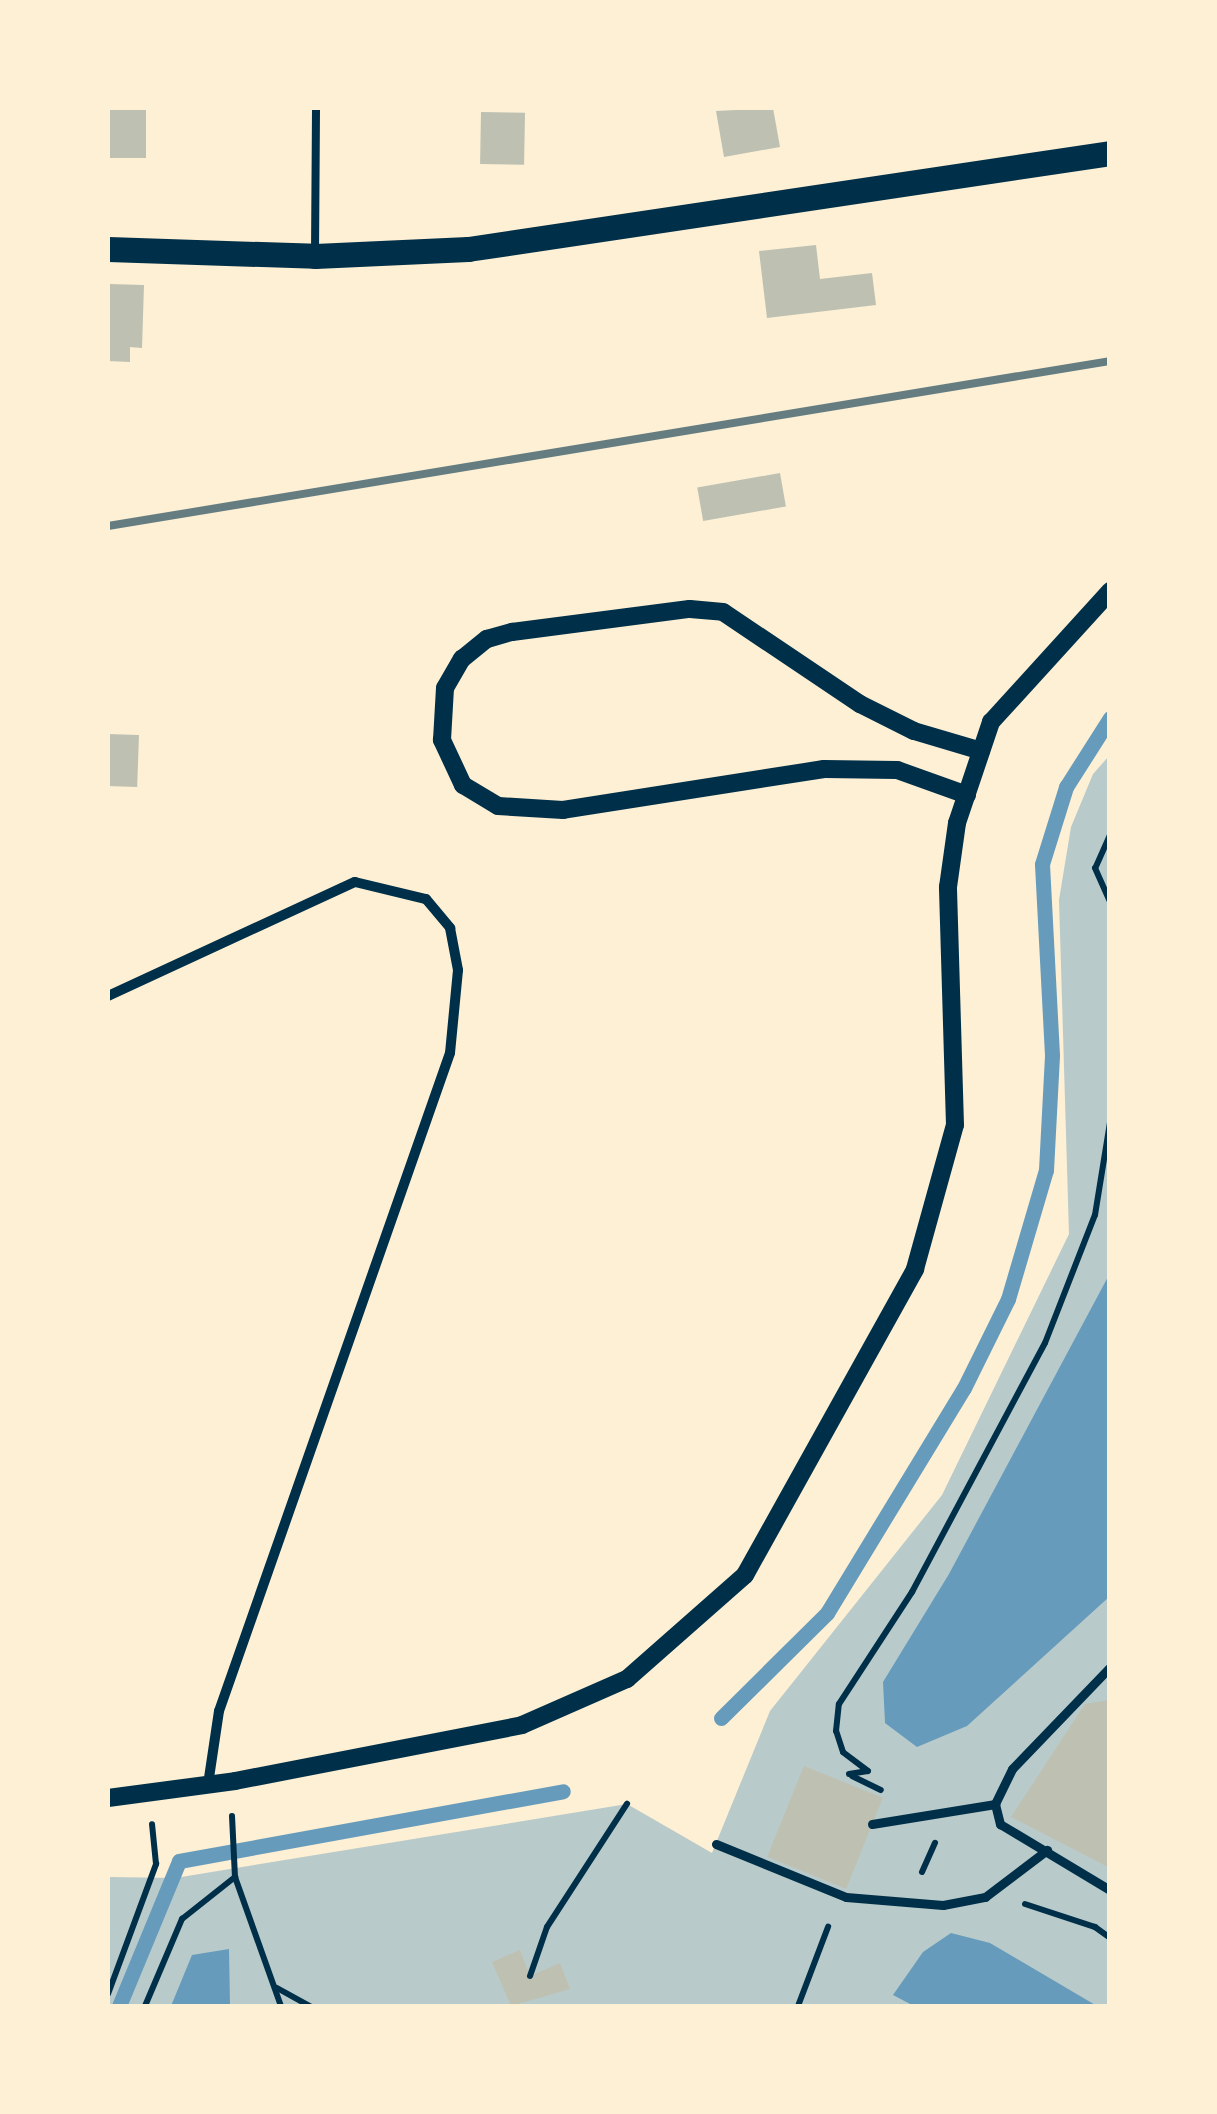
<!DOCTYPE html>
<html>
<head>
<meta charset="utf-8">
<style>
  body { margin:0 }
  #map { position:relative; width:1217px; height:2114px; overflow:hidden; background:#fdf0d5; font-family:"Noto Serif",serif }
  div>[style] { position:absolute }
  .green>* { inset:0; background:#b9caca }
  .water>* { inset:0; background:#669bbc }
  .stream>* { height:15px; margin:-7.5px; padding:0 7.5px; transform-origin:7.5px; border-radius:7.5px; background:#669bbc }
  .building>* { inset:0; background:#bec0b2; transform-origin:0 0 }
  .path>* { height:6px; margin:-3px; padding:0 3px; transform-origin:3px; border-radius:3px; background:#003049 }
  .service>* { height:8px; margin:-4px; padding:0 4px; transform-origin:4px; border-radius:4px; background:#003049 }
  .pedestrian>* { height:9px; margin:-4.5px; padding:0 4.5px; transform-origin:4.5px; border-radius:4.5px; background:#003049 }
  .minor>* { height:10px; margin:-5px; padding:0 5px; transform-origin:5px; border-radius:5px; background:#003049 }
  .tertiary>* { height:18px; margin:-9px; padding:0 9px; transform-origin:9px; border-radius:9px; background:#003049 }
  .primary>* { height:25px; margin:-12.5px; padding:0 12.5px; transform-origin:12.5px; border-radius:12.5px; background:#003049 }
  .rail>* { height:8px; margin:-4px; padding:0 4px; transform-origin:4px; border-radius:4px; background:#657d81 }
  span { translate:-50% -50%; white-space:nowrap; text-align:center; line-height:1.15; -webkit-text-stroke:8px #fdf0d5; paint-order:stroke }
  .frame { position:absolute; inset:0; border:110px solid #fdf0d5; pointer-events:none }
</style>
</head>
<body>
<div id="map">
  <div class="green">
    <div style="clip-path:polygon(1109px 756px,1109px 2006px,108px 2006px,108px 1877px,175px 1878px,627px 1804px,712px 1853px,770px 1711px,942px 1495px,1069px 1234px,1059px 900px,1071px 827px,1093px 774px)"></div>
  </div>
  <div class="water">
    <div style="clip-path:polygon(1109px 1275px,1109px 1597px,967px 1726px,917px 1747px,885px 1723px,883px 1682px,949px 1574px)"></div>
    <div style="clip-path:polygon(951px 1933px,990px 1943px,1097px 2006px,914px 2006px,893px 1995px,923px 1952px)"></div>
    <div style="clip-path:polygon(229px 1949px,230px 2006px,171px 2006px,192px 1955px)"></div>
  </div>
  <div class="stream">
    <div style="left:721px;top:1718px;width:149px;rotate:-44.7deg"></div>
    <div style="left:827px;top:1613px;width:263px;rotate:-58.7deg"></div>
    <div style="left:964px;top:1388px;width:99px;rotate:-63.7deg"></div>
    <div style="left:1008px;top:1299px;width:134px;rotate:-73.6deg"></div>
    <div style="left:1046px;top:1170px;width:115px;rotate:-87deg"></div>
    <div style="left:1052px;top:1055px;width:191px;rotate:-93deg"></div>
    <div style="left:1042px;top:864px;width:81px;rotate:-72.7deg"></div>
    <div style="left:1066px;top:787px;width:82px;rotate:-57.5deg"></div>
    <div style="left:119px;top:2006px;width:157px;rotate:-67.5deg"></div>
    <div style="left:179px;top:1861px;width:390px;rotate:-10.3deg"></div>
  </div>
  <div class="building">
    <div style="left:108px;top:108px;width:38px;height:50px"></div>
    <div style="clip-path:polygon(773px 108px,780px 147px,724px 157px,716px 111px)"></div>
    <div style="left:481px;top:112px;width:44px;height:52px;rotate:1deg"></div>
    <div style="clip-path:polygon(816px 245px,820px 279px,872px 273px,876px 305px,767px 318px,759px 251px)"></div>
    <div style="clip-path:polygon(109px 284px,144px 285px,142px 348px,130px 347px,130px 362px,108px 361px)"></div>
    <div style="left:780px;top:473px;width:34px;height:84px;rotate:80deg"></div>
    <div style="left:108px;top:734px;width:31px;height:52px;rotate:2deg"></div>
    <div style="clip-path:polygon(1110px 1700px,1110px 1868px,1011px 1817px,1085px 1704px)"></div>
    <div style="left:804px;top:1766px;width:85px;height:98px;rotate:22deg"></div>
    <div style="clip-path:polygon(520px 1950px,530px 1976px,560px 1963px,570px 1989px,511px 2006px,492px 1962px)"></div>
  </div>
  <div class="path">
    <div style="left:1110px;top:835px;width:36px;rotate:114deg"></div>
    <div style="left:1095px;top:868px;width:37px;rotate:66deg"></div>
    <div style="left:849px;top:1774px;width:19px;rotate:-9deg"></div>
    <div style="left:868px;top:1771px;width:31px;rotate:-143deg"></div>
    <div style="left:843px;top:1752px;width:22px;rotate:-108deg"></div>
    <div style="left:836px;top:1731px;width:27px;rotate:-84deg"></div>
    <div style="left:839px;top:1704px;width:134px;rotate:-56.9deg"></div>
    <div style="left:912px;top:1592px;width:282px;rotate:-61.9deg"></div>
    <div style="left:1045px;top:1343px;width:137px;rotate:-68.7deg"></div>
    <div style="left:1095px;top:1215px;width:94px;rotate:-80.8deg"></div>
    <div style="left:852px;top:1776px;width:32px;rotate:26deg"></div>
    <div style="left:232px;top:1816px;width:61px;rotate:87.2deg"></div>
    <div style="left:235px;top:1877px;width:137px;rotate:70.4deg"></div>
    <div style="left:922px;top:1872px;width:32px;rotate:-66deg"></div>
    <div style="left:1025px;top:1904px;width:74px;rotate:18.2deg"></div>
    <div style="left:1095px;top:1927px;width:19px;rotate:36deg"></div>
    <div style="left:530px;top:1976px;width:52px;rotate:-70.9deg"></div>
    <div style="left:547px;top:1927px;width:147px;rotate:-57deg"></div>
    <div style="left:277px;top:1988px;width:38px;rotate:29deg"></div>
    <div style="left:108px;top:1994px;width:139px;rotate:-69.7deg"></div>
    <div style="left:156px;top:1864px;width:40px;rotate:-95.7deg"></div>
    <div style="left:145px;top:2006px;width:95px;rotate:-67deg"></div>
    <div style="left:182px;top:1919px;width:68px;rotate:-38.4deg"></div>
    <div style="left:798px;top:2006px;width:85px;rotate:-69.2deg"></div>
  </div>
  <div class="service">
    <div style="left:315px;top:253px;width:145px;rotate:-89.6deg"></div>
  </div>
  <div class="pedestrian">
    <div style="left:1110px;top:1667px;width:141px;rotate:133.9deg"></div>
    <div style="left:1012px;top:1769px;width:39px;rotate:116deg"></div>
    <div style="left:995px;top:1804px;width:21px;rotate:76deg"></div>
    <div style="left:1000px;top:1824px;width:128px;rotate:31deg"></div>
    <div style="left:872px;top:1824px;width:125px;rotate:-9.2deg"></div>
    <div style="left:716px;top:1844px;width:140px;rotate:22.2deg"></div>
    <div style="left:846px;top:1897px;width:97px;rotate:4.7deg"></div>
    <div style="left:943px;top:1905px;width:43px;rotate:-10.8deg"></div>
    <div style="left:985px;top:1897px;width:78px;rotate:-37.2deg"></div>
  </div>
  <div class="minor">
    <div style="left:108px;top:996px;width:272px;rotate:-24.8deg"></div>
    <div style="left:355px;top:882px;width:73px;rotate:13.5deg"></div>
    <div style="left:426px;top:899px;width:38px;rotate:50deg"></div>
    <div style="left:450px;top:928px;width:43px;rotate:79.2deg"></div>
    <div style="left:458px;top:970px;width:83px;rotate:95.5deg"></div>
    <div style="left:450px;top:1053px;width:697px;rotate:109.34deg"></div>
    <div style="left:219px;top:1711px;width:75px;rotate:98.5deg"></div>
  </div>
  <div class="tertiary">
    <div style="left:967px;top:795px;width:74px;rotate:-160.3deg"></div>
    <div style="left:897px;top:770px;width:73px;rotate:-179.2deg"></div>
    <div style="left:824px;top:769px;width:264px;rotate:171.1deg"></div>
    <div style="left:563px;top:810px;width:65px;rotate:-176.5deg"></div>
    <div style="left:498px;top:806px;width:41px;rotate:-149deg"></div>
    <div style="left:463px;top:785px;width:50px;rotate:-115deg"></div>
    <div style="left:442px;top:740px;width:52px;rotate:-86.7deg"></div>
    <div style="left:445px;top:688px;width:34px;rotate:-60deg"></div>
    <div style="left:462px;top:659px;width:32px;rotate:-39deg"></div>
    <div style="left:487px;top:639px;width:26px;rotate:-16deg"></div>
    <div style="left:512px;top:632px;width:179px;rotate:-7.4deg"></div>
    <div style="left:690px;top:609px;width:33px;rotate:5deg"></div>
    <div style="left:723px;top:612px;width:165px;rotate:33.9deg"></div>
    <div style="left:860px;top:704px;width:60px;rotate:26.6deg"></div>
    <div style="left:914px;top:731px;width:70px;rotate:16.6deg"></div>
    <div style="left:108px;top:1798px;width:128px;rotate:-7.6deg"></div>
    <div style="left:235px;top:1781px;width:292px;rotate:-11deg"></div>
    <div style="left:522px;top:1725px;width:115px;rotate:-23.7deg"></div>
    <div style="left:627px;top:1679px;width:157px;rotate:-41.4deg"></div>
    <div style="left:745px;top:1575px;width:350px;rotate:-60.9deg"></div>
    <div style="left:915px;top:1269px;width:149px;rotate:-74.5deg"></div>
    <div style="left:955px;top:1125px;width:238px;rotate:-91.7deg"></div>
    <div style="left:948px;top:887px;width:65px;rotate:-82deg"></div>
    <div style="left:957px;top:823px;width:107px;rotate:-71.4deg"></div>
    <div style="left:991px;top:722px;width:177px;rotate:-47.7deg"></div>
  </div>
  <div class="primary">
    <div style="left:108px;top:249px;width:207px;rotate:1.9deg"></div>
    <div style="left:315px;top:256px;width:153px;rotate:-2.6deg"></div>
    <div style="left:468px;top:249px;width:649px;rotate:-8.5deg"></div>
  </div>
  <div class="rail">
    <div style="left:108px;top:526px;width:1015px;rotate:-9.35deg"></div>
  </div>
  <div class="frame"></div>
</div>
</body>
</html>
